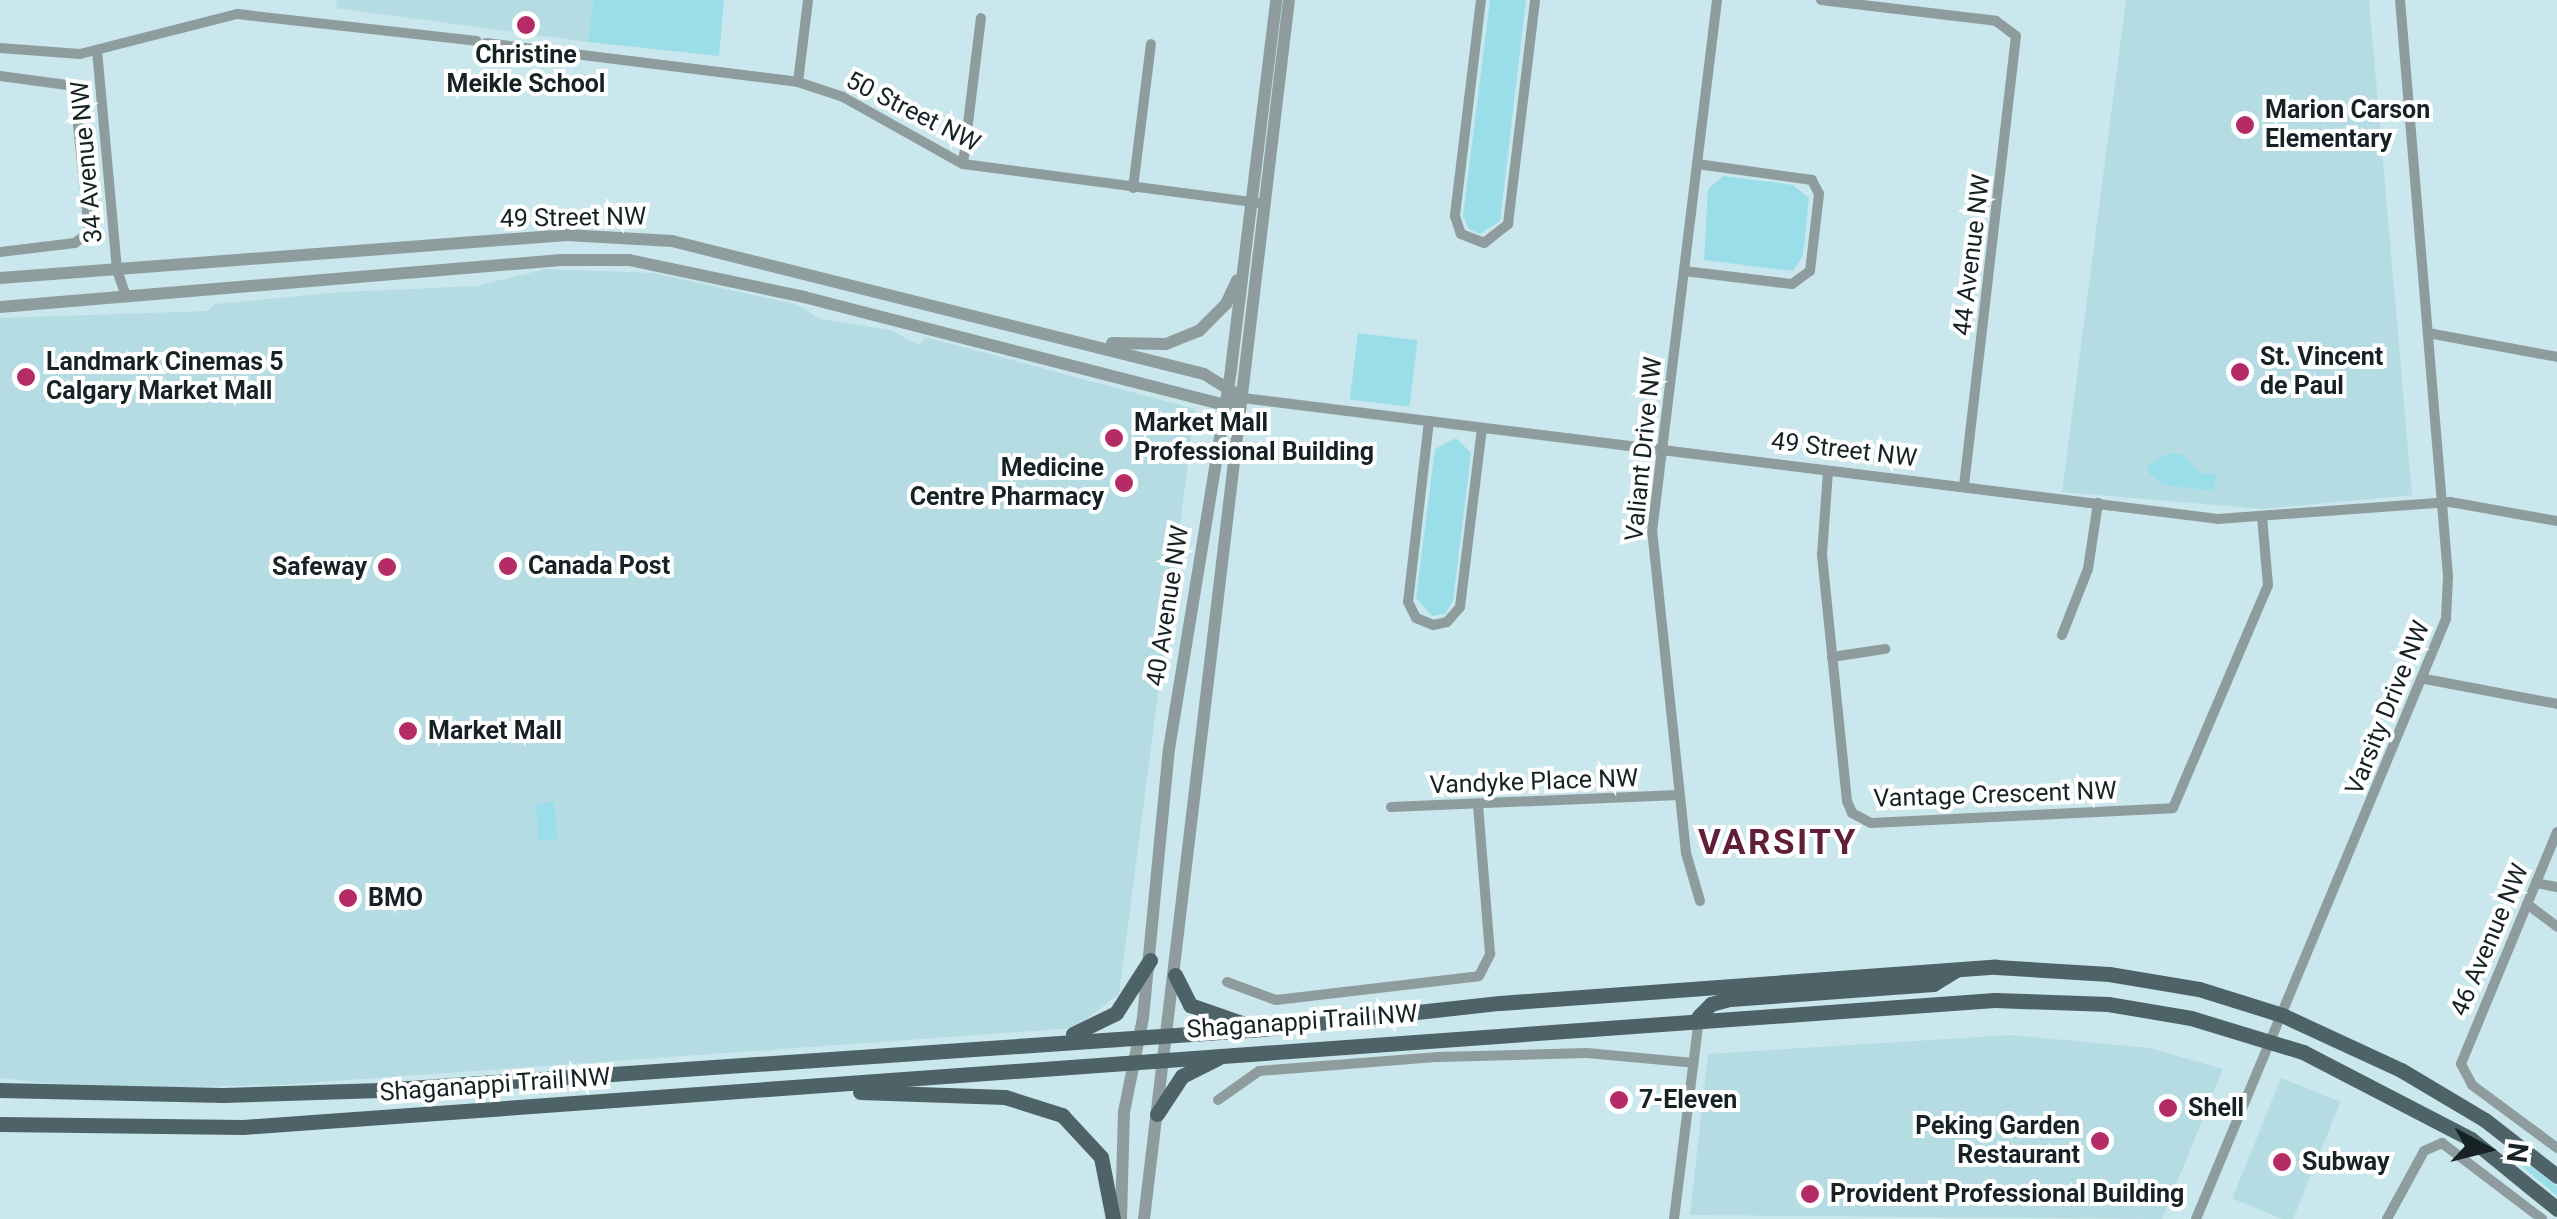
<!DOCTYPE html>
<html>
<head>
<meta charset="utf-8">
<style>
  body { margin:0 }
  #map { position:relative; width:2557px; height:1219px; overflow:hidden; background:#c9e7ec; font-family:Roboto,sans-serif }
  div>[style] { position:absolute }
  .built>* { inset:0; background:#b5dce3; transform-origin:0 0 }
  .green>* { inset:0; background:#9adee9; transform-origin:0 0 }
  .minor>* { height:10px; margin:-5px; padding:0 5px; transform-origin:5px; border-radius:5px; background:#8f9c9e }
  .tertiary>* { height:12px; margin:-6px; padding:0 6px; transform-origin:6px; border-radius:6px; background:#8f9c9e }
  .primary>* { height:15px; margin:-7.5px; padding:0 7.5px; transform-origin:7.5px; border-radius:7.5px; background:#4d6367 }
  .dots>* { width:28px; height:28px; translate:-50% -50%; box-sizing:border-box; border:5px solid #fff; border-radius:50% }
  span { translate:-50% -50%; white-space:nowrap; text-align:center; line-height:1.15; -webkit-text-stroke:8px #fff; paint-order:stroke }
  .poi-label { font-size:25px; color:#172224; font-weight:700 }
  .left { translate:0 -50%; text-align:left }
  .right { translate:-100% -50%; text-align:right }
  .street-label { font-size:25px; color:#172224 }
  .district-label { font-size:35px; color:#601e38; font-weight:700; letter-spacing:2.5px }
  .north { position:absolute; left:2437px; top:1099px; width:100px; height:100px; -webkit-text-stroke:8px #fff; paint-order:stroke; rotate:97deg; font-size:28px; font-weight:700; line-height:40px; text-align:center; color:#172224 }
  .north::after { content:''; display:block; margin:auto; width:35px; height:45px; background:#172224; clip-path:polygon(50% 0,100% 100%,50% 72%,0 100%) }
</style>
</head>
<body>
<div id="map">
  <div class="built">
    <div style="clip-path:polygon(337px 0,593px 0,588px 42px,336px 8px)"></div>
    <div style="clip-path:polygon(2126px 0,2369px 0,2412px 495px,2262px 509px,2062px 492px)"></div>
    <div style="clip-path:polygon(546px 269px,654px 273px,798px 305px,820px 319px,890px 330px,919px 345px,925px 337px,1195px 409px,1119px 994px,1075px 1028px,278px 1085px,96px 1089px,0 1078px,0 318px,208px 311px,215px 304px,342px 292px,477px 286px)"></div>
    <div style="clip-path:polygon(2011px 1035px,2149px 1048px,2223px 1069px,2162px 1219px,1690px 1215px,1708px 1054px)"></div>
    <div style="left:2281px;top:1078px;width:64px;height:130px;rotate:22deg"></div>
  </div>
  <div class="green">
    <div style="clip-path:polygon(593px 0,724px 0,719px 56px,588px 42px)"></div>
    <div style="clip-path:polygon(1490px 0,1526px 0,1500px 221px,1480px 234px,1469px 229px,1463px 216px)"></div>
    <div style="clip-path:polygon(1723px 176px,1793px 185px,1809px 198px,1803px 255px,1793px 271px,1704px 260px,1708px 189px)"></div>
    <div style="left:1358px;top:333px;width:60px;height:67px;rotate:7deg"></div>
    <div style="clip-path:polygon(1456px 438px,1471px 453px,1453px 601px,1445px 614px,1432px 616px,1416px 598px,1435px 449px)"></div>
    <div style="clip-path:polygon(2169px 453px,2183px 455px,2200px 473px,2216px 475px,2214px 491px,2164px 485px,2150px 475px,2148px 466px)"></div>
    <div style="left:554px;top:802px;width:37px;height:19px;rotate:84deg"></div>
    <div style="clip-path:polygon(2509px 1150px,2557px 1186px,2557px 1196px,2505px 1152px)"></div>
  </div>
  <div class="minor">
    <div style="left:1481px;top:0;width:218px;rotate:96.9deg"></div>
    <div style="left:1455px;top:216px;width:19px;rotate:72deg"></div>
    <div style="left:1461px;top:234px;width:25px;rotate:21deg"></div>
    <div style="left:1484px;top:243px;width:31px;rotate:-38deg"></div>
    <div style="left:1508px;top:224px;width:226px;rotate:-83.1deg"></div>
    <div style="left:1821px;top:0;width:176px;rotate:6.8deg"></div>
    <div style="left:1996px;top:21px;width:25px;rotate:37deg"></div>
    <div style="left:2016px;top:36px;width:454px;rotate:96.6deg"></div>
    <div style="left:486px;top:43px;width:314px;rotate:7.1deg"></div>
    <div style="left:798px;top:82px;width:47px;rotate:18.4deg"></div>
    <div style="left:843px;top:97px;width:137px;rotate:29.2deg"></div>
    <div style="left:963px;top:164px;width:298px;rotate:7.5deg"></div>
    <div style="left:0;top:48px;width:80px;rotate:4.3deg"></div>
    <div style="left:80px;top:54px;width:162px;rotate:-14.3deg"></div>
    <div style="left:237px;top:14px;width:241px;rotate:6.4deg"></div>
    <div style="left:97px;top:50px;width:221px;rotate:84.8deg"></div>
    <div style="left:117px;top:270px;width:28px;rotate:71deg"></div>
    <div style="left:0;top:76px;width:75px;rotate:7.7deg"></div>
    <div style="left:74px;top:86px;width:147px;rotate:84.1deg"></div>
    <div style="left:89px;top:232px;width:18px;rotate:142deg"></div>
    <div style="left:75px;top:243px;width:76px;rotate:173.2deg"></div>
    <div style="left:798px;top:82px;width:83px;rotate:-83deg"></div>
    <div style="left:963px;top:164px;width:147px;rotate:-83deg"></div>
    <div style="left:1133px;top:188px;width:145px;rotate:-82.9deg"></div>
    <div style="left:1684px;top:271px;width:109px;rotate:6.9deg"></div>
    <div style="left:1792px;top:284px;width:22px;rotate:-36deg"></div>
    <div style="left:1810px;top:271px;width:78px;rotate:-83.3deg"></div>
    <div style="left:1819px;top:194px;width:16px;rotate:-117deg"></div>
    <div style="left:1812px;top:180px;width:116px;rotate:-172.1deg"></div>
    <div style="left:2428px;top:333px;width:131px;rotate:10.5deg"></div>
    <div style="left:1243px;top:398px;width:982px;rotate:7.07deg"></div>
    <div style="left:2218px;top:519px;width:233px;rotate:-4.2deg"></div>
    <div style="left:2450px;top:502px;width:109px;rotate:10.1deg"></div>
    <div style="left:1429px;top:421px;width:182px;rotate:96.6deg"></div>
    <div style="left:1408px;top:602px;width:18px;rotate:63deg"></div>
    <div style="left:1416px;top:618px;width:18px;rotate:22deg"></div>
    <div style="left:1433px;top:625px;width:14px;rotate:-12deg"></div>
    <div style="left:1447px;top:622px;width:20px;rotate:-49deg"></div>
    <div style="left:1460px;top:607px;width:180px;rotate:-83deg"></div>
    <div style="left:1828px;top:471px;width:84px;rotate:94.1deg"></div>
    <div style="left:1822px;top:555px;width:247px;rotate:84.2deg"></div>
    <div style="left:1847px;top:801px;width:13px;rotate:67deg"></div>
    <div style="left:1852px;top:813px;width:21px;rotate:28deg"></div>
    <div style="left:1871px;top:823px;width:302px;rotate:-2.8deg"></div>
    <div style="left:2173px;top:808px;width:242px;rotate:-66.9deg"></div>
    <div style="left:2268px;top:585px;width:69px;rotate:-95deg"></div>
    <div style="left:2062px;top:635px;width:71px;rotate:-68.5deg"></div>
    <div style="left:2088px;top:569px;width:67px;rotate:-81.4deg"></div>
    <div style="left:1832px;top:657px;width:54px;rotate:-8.6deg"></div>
    <div style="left:2425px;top:679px;width:134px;rotate:10.7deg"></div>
    <div style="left:1391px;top:807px;width:288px;rotate:-2.4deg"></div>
    <div style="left:2557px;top:832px;width:251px;rotate:112.5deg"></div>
    <div style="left:2461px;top:1064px;width:24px;rotate:62deg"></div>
    <div style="left:2472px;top:1085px;width:106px;rotate:36.5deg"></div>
    <div style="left:2536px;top:883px;width:21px;rotate:11deg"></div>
    <div style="left:1700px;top:901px;width:50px;rotate:-106.3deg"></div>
    <div style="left:1686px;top:853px;width:323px;rotate:-96deg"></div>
    <div style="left:1652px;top:532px;width:536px;rotate:-83.03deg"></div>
    <div style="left:2527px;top:904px;width:38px;rotate:37deg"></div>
    <div style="left:1227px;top:982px;width:52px;rotate:20.2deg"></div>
    <div style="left:1276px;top:1000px;width:204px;rotate:-6.7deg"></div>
    <div style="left:1479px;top:976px;width:25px;rotate:-63deg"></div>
    <div style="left:1490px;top:954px;width:148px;rotate:-94.6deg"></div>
    <div style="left:1218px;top:1100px;width:50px;rotate:-35.3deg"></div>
    <div style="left:1259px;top:1071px;width:180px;rotate:-4.5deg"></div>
    <div style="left:1438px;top:1057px;width:149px;rotate:-1.5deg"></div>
    <div style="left:1587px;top:1053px;width:107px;rotate:5.3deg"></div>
    <div style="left:1674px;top:1219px;width:204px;rotate:-82.9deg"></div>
    <div style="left:2196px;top:1219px;width:650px;rotate:-67.38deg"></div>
    <div style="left:2446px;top:619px;width:43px;rotate:-87.3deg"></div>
    <div style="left:2448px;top:576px;width:578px;rotate:-94.76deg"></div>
    <div style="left:2387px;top:1219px;width:77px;rotate:-61.4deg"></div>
    <div style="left:2424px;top:1151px;width:20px;rotate:-24deg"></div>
    <div style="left:2442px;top:1143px;width:126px;rotate:37.2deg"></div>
  </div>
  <div class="tertiary">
    <div style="left:0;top:278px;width:569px;rotate:-4.34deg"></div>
    <div style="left:567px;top:235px;width:105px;rotate:3.3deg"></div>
    <div style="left:672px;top:241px;width:548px;rotate:14.04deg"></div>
    <div style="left:1204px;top:374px;width:46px;rotate:31.6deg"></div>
    <div style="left:0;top:307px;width:563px;rotate:-4.79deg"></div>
    <div style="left:561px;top:260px;width:68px"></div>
    <div style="left:629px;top:260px;width:179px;rotate:11.9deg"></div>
    <div style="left:804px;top:297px;width:434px;rotate:14.4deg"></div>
    <div style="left:1224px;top:405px;width:20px;rotate:-20deg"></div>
    <div style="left:1112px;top:343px;width:54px;rotate:1.1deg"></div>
    <div style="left:1166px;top:344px;width:35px;rotate:-22deg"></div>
    <div style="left:1199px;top:331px;width:38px;rotate:-45deg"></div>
    <div style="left:1226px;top:304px;width:26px;rotate:-65deg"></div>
    <div style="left:1121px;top:1219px;width:107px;rotate:-88.4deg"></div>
    <div style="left:1124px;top:1112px;width:96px;rotate:-78.6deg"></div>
    <div style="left:1143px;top:1018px;width:270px;rotate:-84.5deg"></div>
    <div style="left:1169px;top:749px;width:385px;rotate:-80.7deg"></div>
    <div style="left:1231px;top:369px;width:372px;rotate:-83deg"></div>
    <div style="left:1144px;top:1219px;width:1228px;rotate:-83.22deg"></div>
  </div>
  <div class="primary">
    <div style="left:1175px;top:975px;width:34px;rotate:63deg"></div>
    <div style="left:1190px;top:1005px;width:58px;rotate:19.1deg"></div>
    <div style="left:1699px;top:1016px;width:17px;rotate:-45deg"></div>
    <div style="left:1711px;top:1004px;width:20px;rotate:-15deg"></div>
    <div style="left:1730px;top:999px;width:204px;rotate:-4.2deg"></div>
    <div style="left:1933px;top:984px;width:26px;rotate:-31deg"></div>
    <div style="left:1073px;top:1034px;width:48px;rotate:-26deg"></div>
    <div style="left:1116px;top:1013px;width:63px;rotate:-57.3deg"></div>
    <div style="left:0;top:1090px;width:223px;rotate:1.3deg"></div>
    <div style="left:223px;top:1095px;width:157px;rotate:-1.8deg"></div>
    <div style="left:380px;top:1090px;width:885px;rotate:-3.95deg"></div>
    <div style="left:1263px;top:1029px;width:238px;rotate:-6.3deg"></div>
    <div style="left:1500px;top:1003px;width:497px;rotate:-4.2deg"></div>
    <div style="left:1996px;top:967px;width:113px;rotate:3.5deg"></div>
    <div style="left:2109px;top:974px;width:91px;rotate:9.5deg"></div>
    <div style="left:2199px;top:989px;width:87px;rotate:17.4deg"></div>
    <div style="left:2282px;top:1015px;width:131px;rotate:24.8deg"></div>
    <div style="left:2401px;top:1070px;width:98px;rotate:30.8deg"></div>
    <div style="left:2485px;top:1120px;width:91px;rotate:37.9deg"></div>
    <div style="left:860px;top:1092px;width:145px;rotate:2deg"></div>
    <div style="left:1005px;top:1097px;width:60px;rotate:17.5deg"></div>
    <div style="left:1062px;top:1115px;width:57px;rotate:47.1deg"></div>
    <div style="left:1101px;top:1157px;width:63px;rotate:79deg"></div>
    <div style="left:1157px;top:1114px;width:45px;rotate:-56.7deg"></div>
    <div style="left:1182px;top:1076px;width:40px;rotate:-26.6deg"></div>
    <div style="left:0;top:1124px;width:243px;rotate:0.7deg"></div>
    <div style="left:243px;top:1127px;width:1756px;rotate:-4.15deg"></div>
    <div style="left:1994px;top:1000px;width:114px;rotate:2deg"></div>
    <div style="left:2108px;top:1004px;width:84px;rotate:9.6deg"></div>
    <div style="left:2191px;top:1018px;width:117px;rotate:16.9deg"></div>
    <div style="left:2303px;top:1052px;width:189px;rotate:27.4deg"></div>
    <div style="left:2471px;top:1139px;width:111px;rotate:39.1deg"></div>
  </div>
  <div class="dots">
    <div style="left:526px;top:25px;background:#b52b66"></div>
    <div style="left:2245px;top:125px;background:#b52b66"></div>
    <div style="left:2240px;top:372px;background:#b52b66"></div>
    <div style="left:26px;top:377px;background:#b52b66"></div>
    <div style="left:1114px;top:438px;background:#b52b66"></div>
    <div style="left:1124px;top:483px;background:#b52b66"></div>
    <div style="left:508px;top:566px;background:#b52b66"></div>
    <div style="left:387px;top:567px;background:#b52b66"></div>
    <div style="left:408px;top:731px;background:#b52b66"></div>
    <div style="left:348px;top:898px;background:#b52b66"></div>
    <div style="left:1619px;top:1100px;background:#b52b66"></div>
    <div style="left:2168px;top:1108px;background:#b52b66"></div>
    <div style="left:2100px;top:1141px;background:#b52b66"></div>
    <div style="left:2282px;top:1162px;background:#b52b66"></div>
    <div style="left:1810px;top:1194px;background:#b52b66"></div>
  </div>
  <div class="poi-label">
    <span style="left:526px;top:70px">Christine<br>Meikle School</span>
    <span class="left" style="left:2265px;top:125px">Marion Carson<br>Elementary</span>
    <span class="left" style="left:2260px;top:372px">St. Vincent<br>de Paul</span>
    <span class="left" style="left:46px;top:377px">Landmark Cinemas 5<br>Calgary Market Mall</span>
    <span class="left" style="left:1134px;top:438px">Market Mall<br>Professional Building</span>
    <span class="right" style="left:1104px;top:483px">Medicine<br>Centre Pharmacy</span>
    <span class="left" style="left:528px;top:566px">Canada Post</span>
    <span class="right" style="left:367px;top:567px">Safeway</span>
    <span class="left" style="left:428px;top:731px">Market Mall</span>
    <span class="left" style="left:368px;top:898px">BMO</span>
    <span class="left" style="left:1639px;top:1100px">7-Eleven</span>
    <span class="left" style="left:2188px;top:1108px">Shell</span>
    <span class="right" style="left:2080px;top:1141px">Peking Garden<br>Restaurant</span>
    <span class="left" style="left:2302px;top:1162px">Subway</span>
    <span class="left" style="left:1830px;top:1194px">Provident Professional Building</span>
  </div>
  <div class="street-label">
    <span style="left:913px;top:112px;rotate:27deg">50 Street NW</span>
    <span style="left:87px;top:162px;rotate:-95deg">34 Avenue NW</span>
    <span style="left:573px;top:218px;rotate:-1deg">49 Street NW</span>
    <span style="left:1972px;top:255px;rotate:-83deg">44 Avenue NW</span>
    <span style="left:1644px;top:449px;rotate:-84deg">Valiant Drive NW</span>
    <span style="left:1844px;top:450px;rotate:7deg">49 Street NW</span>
    <span style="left:1168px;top:606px;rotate:-81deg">40 Avenue NW</span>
    <span style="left:2388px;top:708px;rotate:-68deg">Varsity Drive NW</span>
    <span style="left:1534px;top:782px;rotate:-2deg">Vandyke Place NW</span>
    <span style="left:1995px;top:795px;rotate:-2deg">Vantage Crescent NW</span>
    <span style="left:2490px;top:940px;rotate:-67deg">46 Avenue NW</span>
    <span style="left:1302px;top:1022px;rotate:-4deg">Shaganappi Trail NW</span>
    <span style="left:495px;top:1085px;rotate:-4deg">Shaganappi Trail NW</span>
  </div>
  <div class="district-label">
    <span style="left:1778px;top:843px">VARSITY</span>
  </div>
  <div class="north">N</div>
</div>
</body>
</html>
